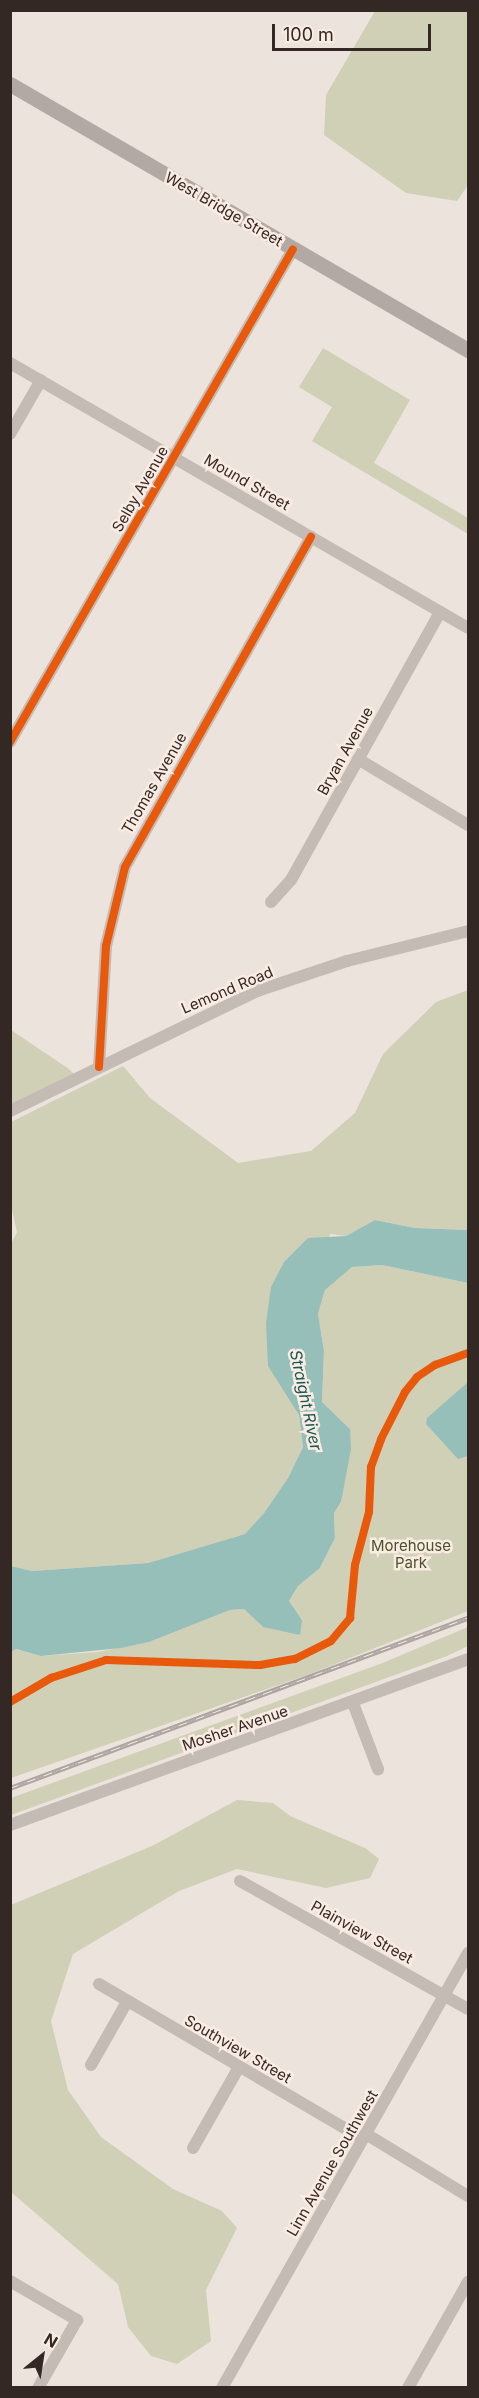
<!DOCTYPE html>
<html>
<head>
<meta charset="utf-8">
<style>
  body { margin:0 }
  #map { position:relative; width:479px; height:2398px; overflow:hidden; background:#ece3dc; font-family:Inter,sans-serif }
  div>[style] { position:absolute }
  .green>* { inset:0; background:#cfd0b5 }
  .water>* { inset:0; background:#97bfba }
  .minor>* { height:12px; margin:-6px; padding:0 6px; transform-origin:6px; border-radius:6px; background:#c4bbb5 }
  .major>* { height:15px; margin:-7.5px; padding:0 7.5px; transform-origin:7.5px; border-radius:7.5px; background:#b2a9a5 }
  .rail>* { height:5px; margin-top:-2.5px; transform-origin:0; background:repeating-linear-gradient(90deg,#faece2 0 9px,#aca4a0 0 18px); box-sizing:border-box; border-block:2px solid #aca4a0 }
  .cycleway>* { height:8px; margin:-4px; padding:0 4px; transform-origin:4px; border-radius:4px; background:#e8590c }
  span { translate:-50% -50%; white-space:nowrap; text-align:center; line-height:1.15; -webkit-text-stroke:5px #faece2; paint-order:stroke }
  .street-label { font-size:15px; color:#342825 }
  .park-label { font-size:15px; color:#485327 }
  .water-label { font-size:16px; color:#185755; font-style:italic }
  .frame { position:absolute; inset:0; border:12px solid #342825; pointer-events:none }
  .north { position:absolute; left:12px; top:2326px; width:60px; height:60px; -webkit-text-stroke:4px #faece2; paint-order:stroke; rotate:30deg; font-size:16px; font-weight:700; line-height:24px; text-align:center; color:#342825 }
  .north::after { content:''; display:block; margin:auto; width:21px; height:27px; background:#342825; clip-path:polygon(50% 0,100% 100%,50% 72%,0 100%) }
  .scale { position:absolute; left:272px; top:24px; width:159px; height:27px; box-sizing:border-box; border:3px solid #342825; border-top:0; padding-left:8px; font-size:18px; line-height:21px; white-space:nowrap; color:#342825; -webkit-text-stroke:4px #faece2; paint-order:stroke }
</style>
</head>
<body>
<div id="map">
  <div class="green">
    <div style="clip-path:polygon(375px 11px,468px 11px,468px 185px,457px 201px,406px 193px,324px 135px,326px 95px)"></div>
    <div style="clip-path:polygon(323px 348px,410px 400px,374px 463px,468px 518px,468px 534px,312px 441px,332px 407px,299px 387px)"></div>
    <div style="clip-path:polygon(468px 990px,468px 1230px,415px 1228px,375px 1220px,346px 1236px,330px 1234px,291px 1398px,299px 1415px,303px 1447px,288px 1478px,264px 1513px,245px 1534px,148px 1563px,32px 1571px,11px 1566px,10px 1246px,17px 1232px,11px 1206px,11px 1122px,123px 1066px,150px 1098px,238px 1163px,311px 1151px,355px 1113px,383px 1054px,436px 1002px)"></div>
    <div style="clip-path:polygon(11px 1030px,69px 1069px,74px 1074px,11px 1105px)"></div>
    <div style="clip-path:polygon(382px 1265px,468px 1283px,468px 1611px,310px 1674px,11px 1778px,10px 1652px,15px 1649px,41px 1656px,97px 1652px,149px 1642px,230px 1610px,244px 1609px,263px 1627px,302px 1620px,289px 1601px,298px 1586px,320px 1568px,335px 1538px,334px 1513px,341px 1502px,350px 1429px,322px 1402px,324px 1351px,318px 1314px,325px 1290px,334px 1280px,352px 1267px)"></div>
    <div style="clip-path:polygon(468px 1627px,468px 1646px,447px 1656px,11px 1815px,11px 1798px,380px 1664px)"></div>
    <div style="clip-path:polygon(237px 1800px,273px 1803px,290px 1816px,365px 1848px,379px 1859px,370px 1878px,326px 1888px,237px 1869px,179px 1891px,73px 1954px,51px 2021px,68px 2090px,101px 2137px,173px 2189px,222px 2211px,237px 2228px,206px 2290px,211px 2341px,177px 2364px,151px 2356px,128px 2327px,118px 2284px,11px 2192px,11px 1905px,154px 1845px)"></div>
  </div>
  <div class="water">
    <div style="clip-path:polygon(375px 1220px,415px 1228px,468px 1230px,468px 1283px,382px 1265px,352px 1267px,325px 1290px,318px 1314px,324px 1351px,322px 1402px,350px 1429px,351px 1449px,341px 1502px,334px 1513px,335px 1538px,320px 1568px,298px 1586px,289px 1601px,302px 1620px,300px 1635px,263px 1627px,244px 1609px,230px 1610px,149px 1642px,121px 1648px,41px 1656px,16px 1649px,11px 1652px,11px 1566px,32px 1571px,148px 1563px,245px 1534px,264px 1513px,288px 1478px,303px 1447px,299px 1415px,268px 1366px,266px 1323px,271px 1287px,284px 1262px,308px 1238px,346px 1236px)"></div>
    <div style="clip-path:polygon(468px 1382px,468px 1456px,458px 1459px,426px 1424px,427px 1418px)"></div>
  </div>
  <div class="minor">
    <div style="left:10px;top:363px;width:529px;rotate:30.05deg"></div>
    <div style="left:10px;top:434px;width:62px;rotate:-60.1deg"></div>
    <div style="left:10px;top:742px;width:568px;rotate:-60.14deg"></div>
    <div style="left:358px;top:759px;width:128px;rotate:31deg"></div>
    <div style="left:271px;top:902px;width:30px;rotate:-48deg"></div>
    <div style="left:291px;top:880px;width:307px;rotate:-60.9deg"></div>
    <div style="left:99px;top:1067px;width:121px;rotate:-86.7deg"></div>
    <div style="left:106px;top:946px;width:81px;rotate:-76.5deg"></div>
    <div style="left:125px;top:867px;width:379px;rotate:-60.6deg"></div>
    <div style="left:10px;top:1111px;width:275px;rotate:-25.9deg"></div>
    <div style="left:257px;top:991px;width:95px;rotate:-18.4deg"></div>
    <div style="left:347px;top:961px;width:125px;rotate:-13.9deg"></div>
    <div style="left:353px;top:1703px;width:71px;rotate:69.3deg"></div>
    <div style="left:10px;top:1825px;width:487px;rotate:-19.9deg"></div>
    <div style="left:240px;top:1881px;width:261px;rotate:29.3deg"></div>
    <div style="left:99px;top:1984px;width:306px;rotate:30.4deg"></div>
    <div style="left:91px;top:2065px;width:73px;rotate:-60.3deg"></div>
    <div style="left:366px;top:2134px;width:119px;rotate:31.3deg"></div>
    <div style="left:193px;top:2148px;width:93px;rotate:-60.4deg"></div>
    <div style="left:10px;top:2281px;width:78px;rotate:30.2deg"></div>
    <div style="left:77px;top:2320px;width:78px;rotate:119.8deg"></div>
    <div style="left:222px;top:2388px;width:500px;rotate:-60.5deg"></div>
    <div style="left:408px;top:2388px;width:122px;rotate:-60.5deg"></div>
  </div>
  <div class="major">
    <div style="left:10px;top:84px;width:530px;rotate:30.15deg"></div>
  </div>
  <div class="rail">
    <div style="left:10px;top:1788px;width:489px;rotate:-20.4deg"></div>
  </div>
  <div class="cycleway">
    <div style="left:10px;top:742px;width:568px;rotate:-60.14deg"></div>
    <div style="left:99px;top:1067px;width:121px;rotate:-86.7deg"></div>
    <div style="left:106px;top:946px;width:81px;rotate:-76.5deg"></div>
    <div style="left:125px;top:867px;width:379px;rotate:-60.6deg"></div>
    <div style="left:10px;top:1702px;width:48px;rotate:-30.3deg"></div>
    <div style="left:51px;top:1678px;width:58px;rotate:-18.1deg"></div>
    <div style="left:106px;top:1660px;width:154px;rotate:1.9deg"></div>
    <div style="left:260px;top:1665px;width:36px;rotate:-10deg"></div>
    <div style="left:295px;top:1659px;width:40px;rotate:-26.6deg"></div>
    <div style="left:331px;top:1641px;width:30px;rotate:-50deg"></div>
    <div style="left:350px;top:1618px;width:53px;rotate:-84.6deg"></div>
    <div style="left:355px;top:1565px;width:55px;rotate:-75.2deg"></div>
    <div style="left:369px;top:1512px;width:45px;rotate:-87.5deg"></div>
    <div style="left:371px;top:1467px;width:30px;rotate:-70deg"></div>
    <div style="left:381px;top:1439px;width:53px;rotate:-62.9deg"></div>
    <div style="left:405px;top:1392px;width:19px;rotate:-51deg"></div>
    <div style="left:417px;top:1377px;width:22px;rotate:-34deg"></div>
    <div style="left:435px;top:1365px;width:35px;rotate:-20deg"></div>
  </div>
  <div class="street-label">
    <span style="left:224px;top:209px;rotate:30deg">West Bridge Street</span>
    <span style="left:247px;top:482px;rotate:30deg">Mound Street</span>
    <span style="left:140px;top:489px;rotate:-60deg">Selby Avenue</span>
    <span style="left:345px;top:751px;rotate:-61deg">Bryan Avenue</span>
    <span style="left:154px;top:783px;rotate:-60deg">Thomas Avenue</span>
    <span style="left:227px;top:990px;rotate:-23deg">Lemond Road</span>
    <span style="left:235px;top:1728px;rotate:-19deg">Mosher Avenue</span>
    <span style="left:362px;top:1932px;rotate:29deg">Plainview Street</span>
    <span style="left:238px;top:2049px;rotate:30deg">Southview Street</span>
    <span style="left:332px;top:2163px;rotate:-60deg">Linn Avenue Southwest</span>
  </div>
  <div class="park-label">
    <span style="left:411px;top:1554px">Morehouse<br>Park</span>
  </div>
  <div class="water-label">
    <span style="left:306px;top:1400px;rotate:78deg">Straight River</span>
  </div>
  <div class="frame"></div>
  <div class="north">N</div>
  <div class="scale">100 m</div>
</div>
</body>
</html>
